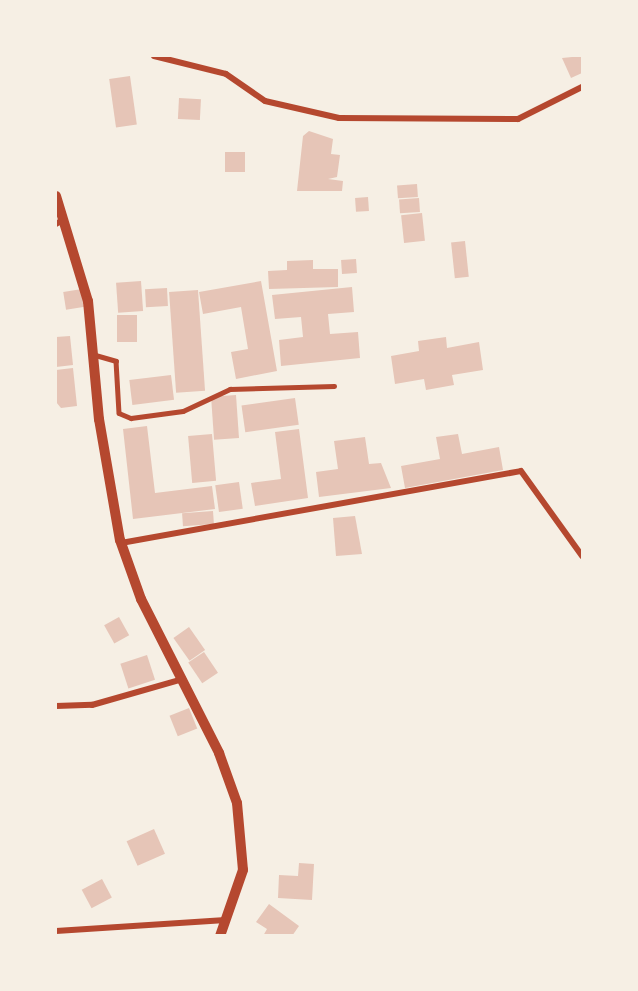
<!DOCTYPE html>
<html>
<head>
<meta charset="utf-8">
<style>
  body { margin:0 }
  #map { position:relative; width:638px; height:991px; overflow:hidden; background:#f6efe4; font-family:Raleway,sans-serif }
  div>[style] { position:absolute }
  .building>* { inset:0; background:#e6c5b7; transform-origin:0 0 }
  .service>* { height:4.5px; margin:-2.25px; padding:0 2.25px; transform-origin:2.25px; border-radius:2.25px; background:#b5482f }
  .minor>* { height:6px; margin:-3px; padding:0 3px; transform-origin:3px; border-radius:3px; background:#b5482f }
  .tertiary>* { height:10px; margin:-5px; padding:0 5px; transform-origin:5px; border-radius:5px; background:#b5482f }
  span { translate:-50% -50%; white-space:nowrap; text-align:center; line-height:1.15; -webkit-text-stroke:5px #f6efe4; paint-order:stroke }
  .frame { position:absolute; inset:0; border:57px solid #f6efe4; pointer-events:none }
</style>
</head>
<body>
<div id="map">
  <div class="building">
    <div style="clip-path:polygon(582px 56px,582px 73px,571px 78px,562px 58px)"></div>
    <div style="left:130px;top:76px;width:49px;height:21px;rotate:82deg"></div>
    <div style="left:179px;top:98px;width:22px;height:21px;rotate:3deg"></div>
    <div style="clip-path:polygon(309px 131px,333px 139px,331px 154px,340px 155px,337px 177px,328px 179px,343px 181px,342px 191px,297px 191px,303px 136px)"></div>
    <div style="left:225px;top:152px;width:20px;height:20px"></div>
    <div style="left:417px;top:184px;width:13px;height:20px;rotate:86deg"></div>
    <div style="left:368px;top:197px;width:14px;height:13px;rotate:86deg"></div>
    <div style="left:419px;top:198px;width:14px;height:20px;rotate:86deg"></div>
    <div style="left:422px;top:213px;width:28px;height:21px;rotate:84deg"></div>
    <div style="left:465px;top:241px;width:36px;height:14px;rotate:84deg"></div>
    <div style="left:356px;top:259px;width:14px;height:15px;rotate:86deg"></div>
    <div style="clip-path:polygon(313px 260px,313px 269px,338px 269px,338px 287px,269px 289px,268px 271px,287px 270px,287px 261px)"></div>
    <div style="left:141px;top:281px;width:30px;height:25px;rotate:86deg"></div>
    <div style="clip-path:polygon(261px 281px,277px 371px,236px 379px,231px 352px,248px 349px,241px 307px,203px 314px,199px 292px)"></div>
    <div style="clip-path:polygon(352px 287px,354px 312px,328px 314px,330px 334px,358px 332px,360px 358px,281px 366px,279px 340px,303px 337px,301px 317px,275px 319px,272px 295px)"></div>
    <div style="left:167px;top:288px;width:18px;height:22px;rotate:87deg"></div>
    <div style="left:82px;top:289px;width:18px;height:19px;rotate:81deg"></div>
    <div style="left:198px;top:290px;width:101px;height:29px;rotate:86deg"></div>
    <div style="left:117px;top:315px;width:20px;height:27px"></div>
    <div style="clip-path:polygon(70px 336px,73px 365px,56px 367px,56px 337px)"></div>
    <div style="clip-path:polygon(446px 337px,447px 348px,479px 342px,483px 370px,452px 375px,454px 385px,426px 390px,424px 379px,395px 384px,391px 356px,419px 351px,418px 341px)"></div>
    <div style="clip-path:polygon(73px 368px,77px 406px,61px 408px,56px 402px,56px 370px)"></div>
    <div style="left:171px;top:375px;width:25px;height:42px;rotate:83deg"></div>
    <div style="left:236px;top:395px;width:43px;height:25px;rotate:86deg"></div>
    <div style="left:295px;top:398px;width:27px;height:54px;rotate:82deg"></div>
    <div style="clip-path:polygon(147px 426px,155px 493px,212px 486px,215px 509px,133px 519px,123px 429px)"></div>
    <div style="clip-path:polygon(299px 429px,308px 498px,255px 506px,251px 483px,281px 479px,275px 432px)"></div>
    <div style="left:212px;top:434px;width:47px;height:24px;rotate:85deg"></div>
    <div style="clip-path:polygon(458px 434px,462px 454px,499px 447px,503px 470px,405px 488px,401px 466px,440px 459px,436px 437px)"></div>
    <div style="clip-path:polygon(365px 437px,369px 464px,381px 463px,391px 488px,319px 497px,316px 472px,338px 469px,334px 441px)"></div>
    <div style="left:239px;top:482px;width:27px;height:24px;rotate:82deg"></div>
    <div style="left:213px;top:511px;width:13px;height:31px;rotate:86deg"></div>
    <div style="clip-path:polygon(355px 516px,362px 554px,336px 556px,333px 518px)"></div>
    <div style="left:119px;top:617px;width:21px;height:17px;rotate:61deg"></div>
    <div style="left:189px;top:627px;width:28px;height:19px;rotate:55deg"></div>
    <div style="left:204px;top:652px;width:25px;height:19px;rotate:56deg"></div>
    <div style="left:147px;top:655px;width:26px;height:28px;rotate:72deg"></div>
    <div style="left:189px;top:708px;width:22px;height:21px;rotate:68deg"></div>
    <div style="left:154px;top:829px;width:27px;height:30px;rotate:66deg"></div>
    <div style="clip-path:polygon(299px 863px,314px 864px,312px 900px,278px 898px,279px 875px,298px 876px)"></div>
    <div style="left:102px;top:879px;width:21px;height:23px;rotate:62deg"></div>
    <div style="clip-path:polygon(269px 904px,299px 926px,292px 936px,263px 936px,267px 929px,256px 922px)"></div>
  </div>
  <div class="service">
    <div style="left:92px;top:354px;width:25px;rotate:16deg"></div>
    <div style="left:116px;top:361px;width:52px;rotate:86.7deg"></div>
    <div style="left:119px;top:413px;width:13px;rotate:23deg"></div>
    <div style="left:131px;top:418px;width:52px;rotate:-7.7deg"></div>
    <div style="left:183px;top:411px;width:52px;rotate:-25.1deg"></div>
    <div style="left:230px;top:389px;width:104px;rotate:-1.7deg"></div>
  </div>
  <div class="minor">
    <div style="left:154px;top:56px;width:74px;rotate:14deg"></div>
    <div style="left:226px;top:74px;width:47px;rotate:34.7deg"></div>
    <div style="left:265px;top:101px;width:76px;rotate:12.9deg"></div>
    <div style="left:339px;top:118px;width:179px;rotate:0.3deg"></div>
    <div style="left:518px;top:119px;width:72px;rotate:-26.6deg"></div>
    <div style="left:56px;top:224px;width:6px;rotate:-31deg"></div>
    <div style="left:121px;top:543px;width:406px;rotate:-10.2deg"></div>
    <div style="left:521px;top:471px;width:105px;rotate:54.3deg"></div>
    <div style="left:56px;top:706px;width:36px;rotate:-2deg"></div>
    <div style="left:92px;top:705px;width:95px;rotate:-15.9deg"></div>
    <div style="left:56px;top:931px;width:170px;rotate:-3.7deg"></div>
  </div>
  <div class="tertiary">
    <div style="left:56px;top:196px;width:110px;rotate:73.1deg"></div>
    <div style="left:88px;top:301px;width:119px;rotate:84.7deg"></div>
    <div style="left:99px;top:419px;width:123px;rotate:80.2deg"></div>
    <div style="left:120px;top:540px;width:63px;rotate:70.4deg"></div>
    <div style="left:141px;top:599px;width:173px;rotate:63.1deg"></div>
    <div style="left:219px;top:753px;width:53px;rotate:70.2deg"></div>
    <div style="left:237px;top:803px;width:67px;rotate:84.9deg"></div>
    <div style="left:243px;top:870px;width:70px;rotate:109.2deg"></div>
  </div>
  <div class="frame"></div>
</div>
</body>
</html>
